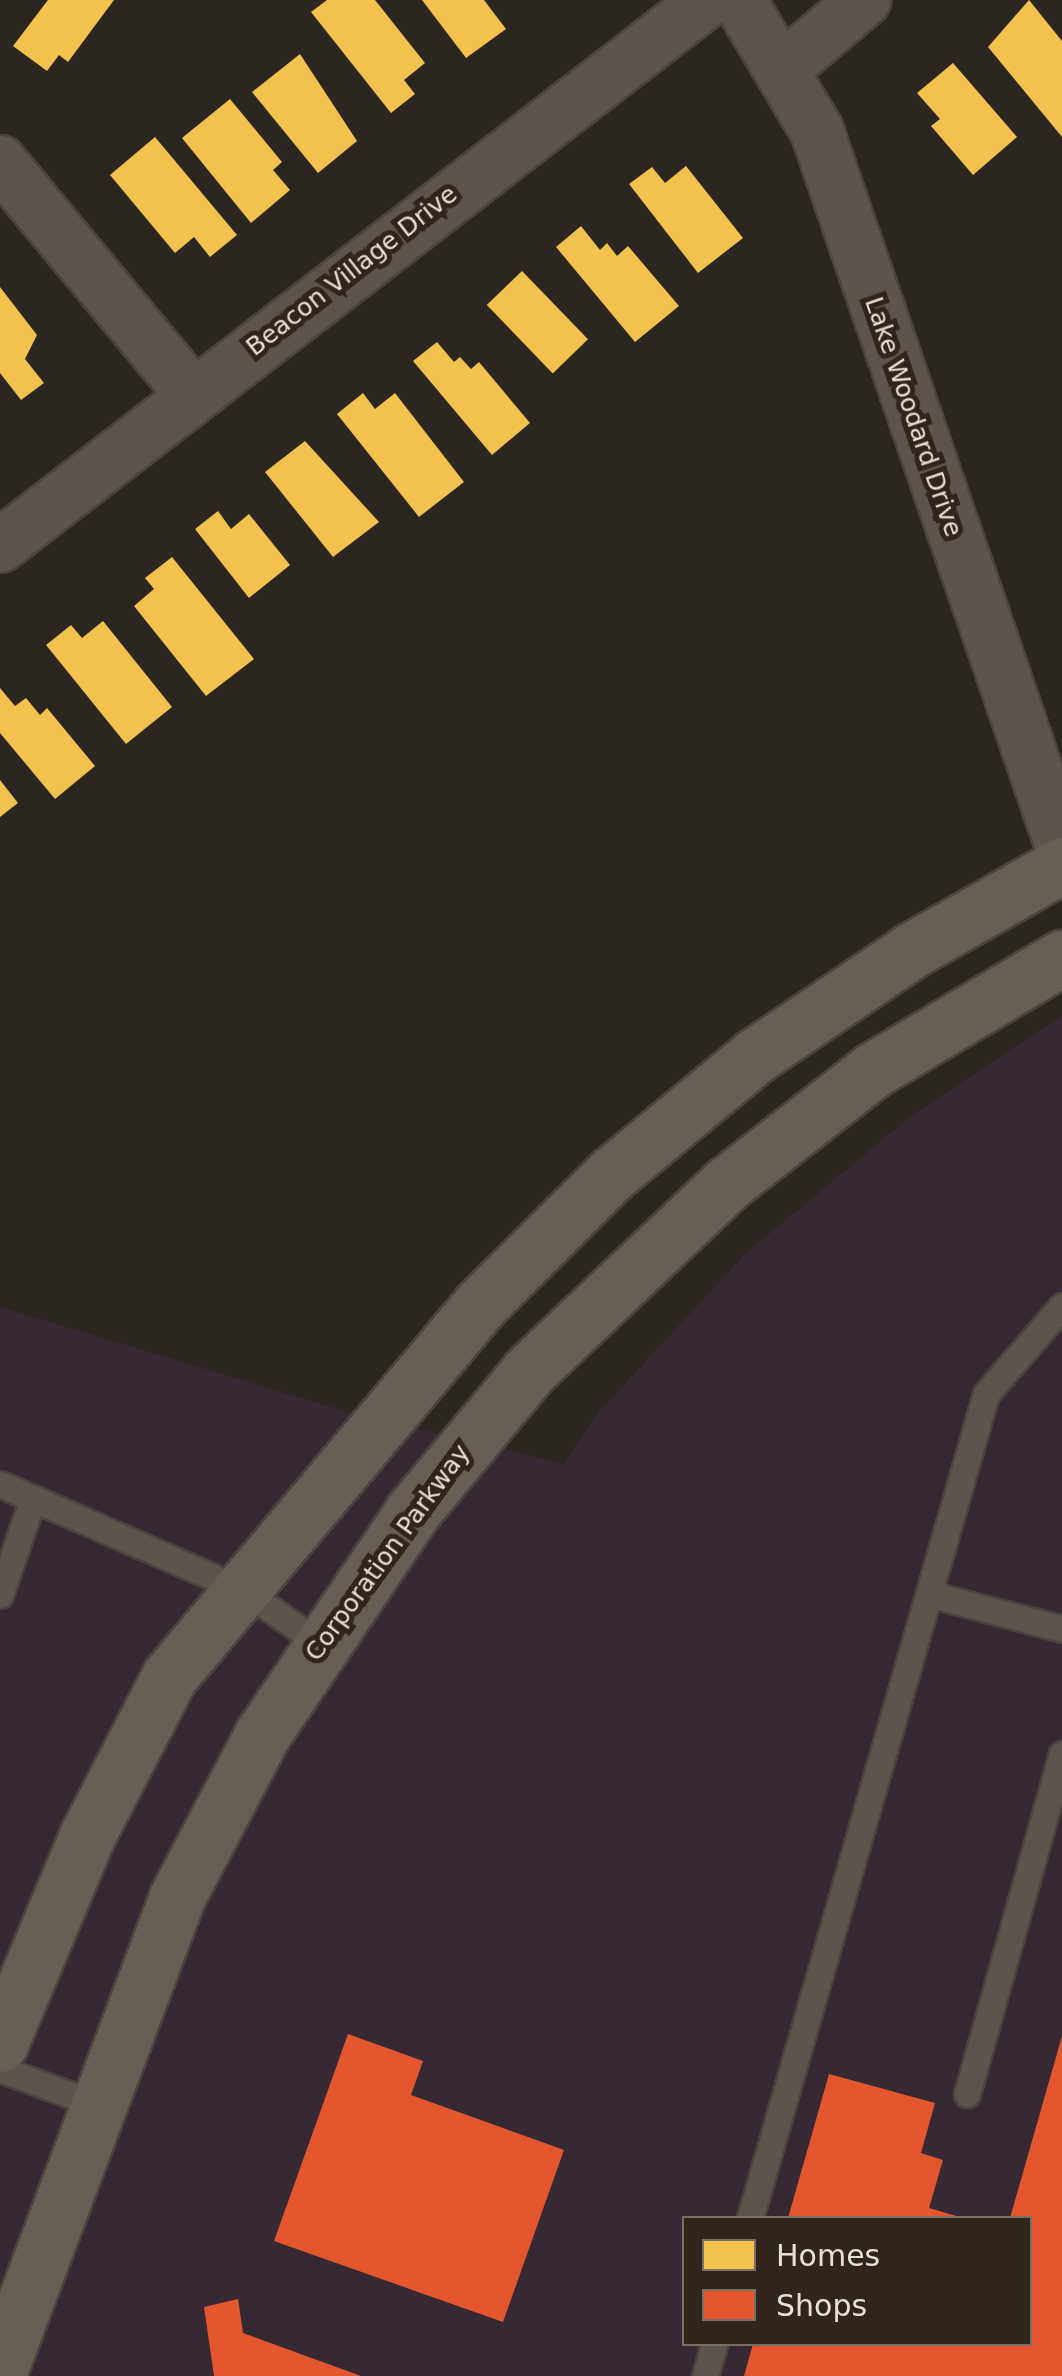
<!DOCTYPE html>
<html>
<head>
<meta charset="utf-8">
<style>
  body { margin:0 }
  #map { position:relative; width:1062px; height:2376px; overflow:hidden; background:#2c2620; font-family:"DejaVu Sans",sans-serif }
  div>[style] { position:absolute }
  .commercial>* { inset:0; background:#362933 }
  .homes>* { inset:0; background:#f2c14e; transform-origin:0 0 }
  .shops>* { inset:0; background:#e4572e }
  .roads { filter:drop-shadow(2px 0 #49443e) drop-shadow(-2px 0 #49443e) drop-shadow(0 2px #49443e) drop-shadow(0 -2px #49443e) }
  .lane>* { height:25px; margin:-12.5px; padding:0 12.5px; transform-origin:12.5px; border-radius:12.5px; background:#5c544d }
  .street>* { height:52px; margin:-26px; padding:0 26px; transform-origin:26px; border-radius:26px; background:#5c544d }
  .secondary>* { height:55px; margin:-27.5px; padding:0 27.5px; transform-origin:27.5px; border-radius:27.5px; background:#675e56 }
  span { translate:-50% -50%; white-space:nowrap; text-align:center; line-height:1.15; -webkit-text-stroke:10px #31251b; paint-order:stroke }
  .street-label { font-size:25px; color:#e8dfd9 }
  .legend { position:absolute; left:682px; top:2216px; width:350px; height:130px; box-sizing:border-box; background:#31251b; border:2px solid #7a6f67; margin:0; padding:12px 18px; list-style:none; font-size:30px; color:#e8dfd9 }
  .legend li { display:flex; align-items:center; gap:20px; height:50px }
  .legend b { width:50px; border:2px solid #7a6f67 }
</style>
</head>
<body>
<div id="map">
  <div class="commercial">
    <div style="clip-path:polygon(evenodd,1062px 1016px,1062px 2376px,0 2376px,0 1307px,331px 1407px,564px 1464px,598px 1413px,746px 1253px,909px 1118px,1062px 1016px,684px 2218px,1030px 2218px,1030px 2344px,684px 2344px,684px 2218px)"></div>
  </div>
  <div class="homes">
    <div style="clip-path:polygon(48px 0,114px 0,68px 62px,59px 55px,47px 71px,13px 46px)"></div>
    <div style="clip-path:polygon(327px 0,375px 0,425px 63px,404px 80px,415px 94px,391px 113px,311px 12px)"></div>
    <div style="clip-path:polygon(422px 0,484px 0,506px 29px,466px 58px)"></div>
    <div style="clip-path:polygon(1029px 0,1062px 41px,1062px 137px,988px 47px)"></div>
    <div style="clip-path:polygon(300px 54px,357px 141px,318px 173px,252px 92px)"></div>
    <div style="clip-path:polygon(953px 63px,1017px 137px,973px 175px,931px 126px,940px 119px,917px 93px)"></div>
    <div style="clip-path:polygon(230px 99px,282px 162px,273px 170px,290px 190px,251px 223px,182px 138px)"></div>
    <div style="clip-path:polygon(155px 137px,237px 235px,210px 257px,194px 237px,175px 253px,110px 175px)"></div>
    <div style="clip-path:polygon(686px 166px,743px 238px,698px 273px,629px 184px,652px 167px,665px 183px)"></div>
    <div style="clip-path:polygon(581px 226px,600px 250px,607px 243px,617px 256px,628px 246px,679px 306px,635px 342px,556px 247px)"></div>
    <div style="left:522px;top:271px;width:95px;height:49px;rotate:46deg"></div>
    <div style="clip-path:polygon(0 287px,37px 335px,25px 359px,44px 383px,21px 400px,0 373px)"></div>
    <div style="clip-path:polygon(437px 342px,454px 362px,460px 357px,471px 369px,479px 362px,530px 423px,492px 455px,413px 361px)"></div>
    <div style="clip-path:polygon(363px 393px,375px 409px,395px 393px,464px 482px,419px 517px,337px 414px)"></div>
    <div style="clip-path:polygon(305px 441px,379px 522px,333px 557px,265px 472px)"></div>
    <div style="clip-path:polygon(218px 511px,231px 529px,249px 514px,290px 565px,249px 598px,195px 529px)"></div>
    <div style="clip-path:polygon(172px 557px,254px 659px,206px 696px,134px 606px,154px 589px,145px 578px)"></div>
    <div style="clip-path:polygon(103px 621px,172px 707px,126px 744px,46px 645px,71px 625px,82px 638px)"></div>
    <div style="clip-path:polygon(0 688px,15px 706px,26px 698px,40px 715px,47px 708px,95px 766px,55px 799px,0 733px)"></div>
    <div style="clip-path:polygon(0 780px,18px 803px,0 817px)"></div>
  </div>
  <div class="shops">
    <div style="clip-path:polygon(348px 2034px,423px 2061px,411px 2095px,564px 2150px,503px 2322px,274px 2241px)"></div>
    <div style="clip-path:polygon(1062px 2036px,1062px 2376px,744px 2376px,753px 2344px,1030px 2344px,1030px 2218px,1010px 2218px)"></div>
    <div style="clip-path:polygon(829px 2074px,935px 2103px,921px 2153px,943px 2160px,929px 2208px,963px 2218px,788px 2218px)"></div>
    <div style="clip-path:polygon(238px 2299px,243px 2333px,361px 2376px,214px 2376px,204px 2307px)"></div>
  </div>
  <div class="roads">
    <div class="lane">
      <div style="left:0;top:1484px;width:265px;rotate:23.6deg"></div>
      <div style="left:243px;top:1590px;width:95px;rotate:34.7deg"></div>
      <div style="left:929px;top:1594px;width:138px;rotate:14.7deg"></div>
      <div style="left:0;top:1595px;width:102px;rotate:-71.2deg"></div>
      <div style="left:0;top:2069px;width:99px;rotate:20.1deg"></div>
      <div style="left:967px;top:2094px;width:353px;rotate:-74.4deg"></div>
      <div style="left:750px;top:2218px;width:857px;rotate:-74.02deg"></div>
      <div style="left:986px;top:1394px;width:116px;rotate:-49.2deg"></div>
      <div style="left:705px;top:2376px;width:33px;rotate:-74deg"></div>
    </div>
    <div class="street">
      <div style="left:739px;top:0;width:152px;rotate:59.2deg"></div>
      <div style="left:817px;top:131px;width:756px;rotate:71.09deg"></div>
      <div style="left:785px;top:67px;width:104px;rotate:-40.3deg"></div>
      <div style="left:0;top:162px;width:301px;rotate:50.4deg"></div>
      <div style="left:0;top:546px;width:894px;rotate:-37.64deg"></div>
    </div>
    <div class="secondary">
      <div style="left:0;top:2044px;width:228px;rotate:-67.3deg"></div>
      <div style="left:88px;top:1834px;width:177px;rotate:-62.7deg"></div>
      <div style="left:169px;top:1677px;width:485px;rotate:-50.1deg"></div>
      <div style="left:480px;top:1305px;width:186px;rotate:-44.8deg"></div>
      <div style="left:612px;top:1174px;width:185px;rotate:-39.5deg"></div>
      <div style="left:755px;top:1056px;width:189px;rotate:-34deg"></div>
      <div style="left:912px;top:950px;width:172px;rotate:-29.5deg"></div>
      <div style="left:0;top:2369px;width:504px;rotate:-69.44deg"></div>
      <div style="left:177px;top:1897px;width:183px;rotate:-62.3deg"></div>
      <div style="left:262px;top:1735px;width:270px;rotate:-56deg"></div>
      <div style="left:413px;top:1511px;width:183px;rotate:-50.3deg"></div>
      <div style="left:530px;top:1370px;width:272px;rotate:-43.4deg"></div>
      <div style="left:728px;top:1183px;width:184px;rotate:-37.9deg"></div>
      <div style="left:873px;top:1070px;width:220px;rotate:-30.7deg"></div>
    </div>
  </div>
  <div class="street-label">
    <span style="left:352px;top:271px;rotate:-38deg">Beacon Village Drive</span>
    <span style="left:913px;top:417px;rotate:71deg">Lake Woodard Drive</span>
    <span style="left:388px;top:1553px;rotate:-54deg">Corporation Parkway</span>
  </div>
  <ul class="legend">
  <li><b style="height:28px;background:#f2c14e"></b>Homes</li>
  <li><b style="height:28px;background:#e4572e"></b>Shops</li>
  </ul>
</div>
</body>
</html>
